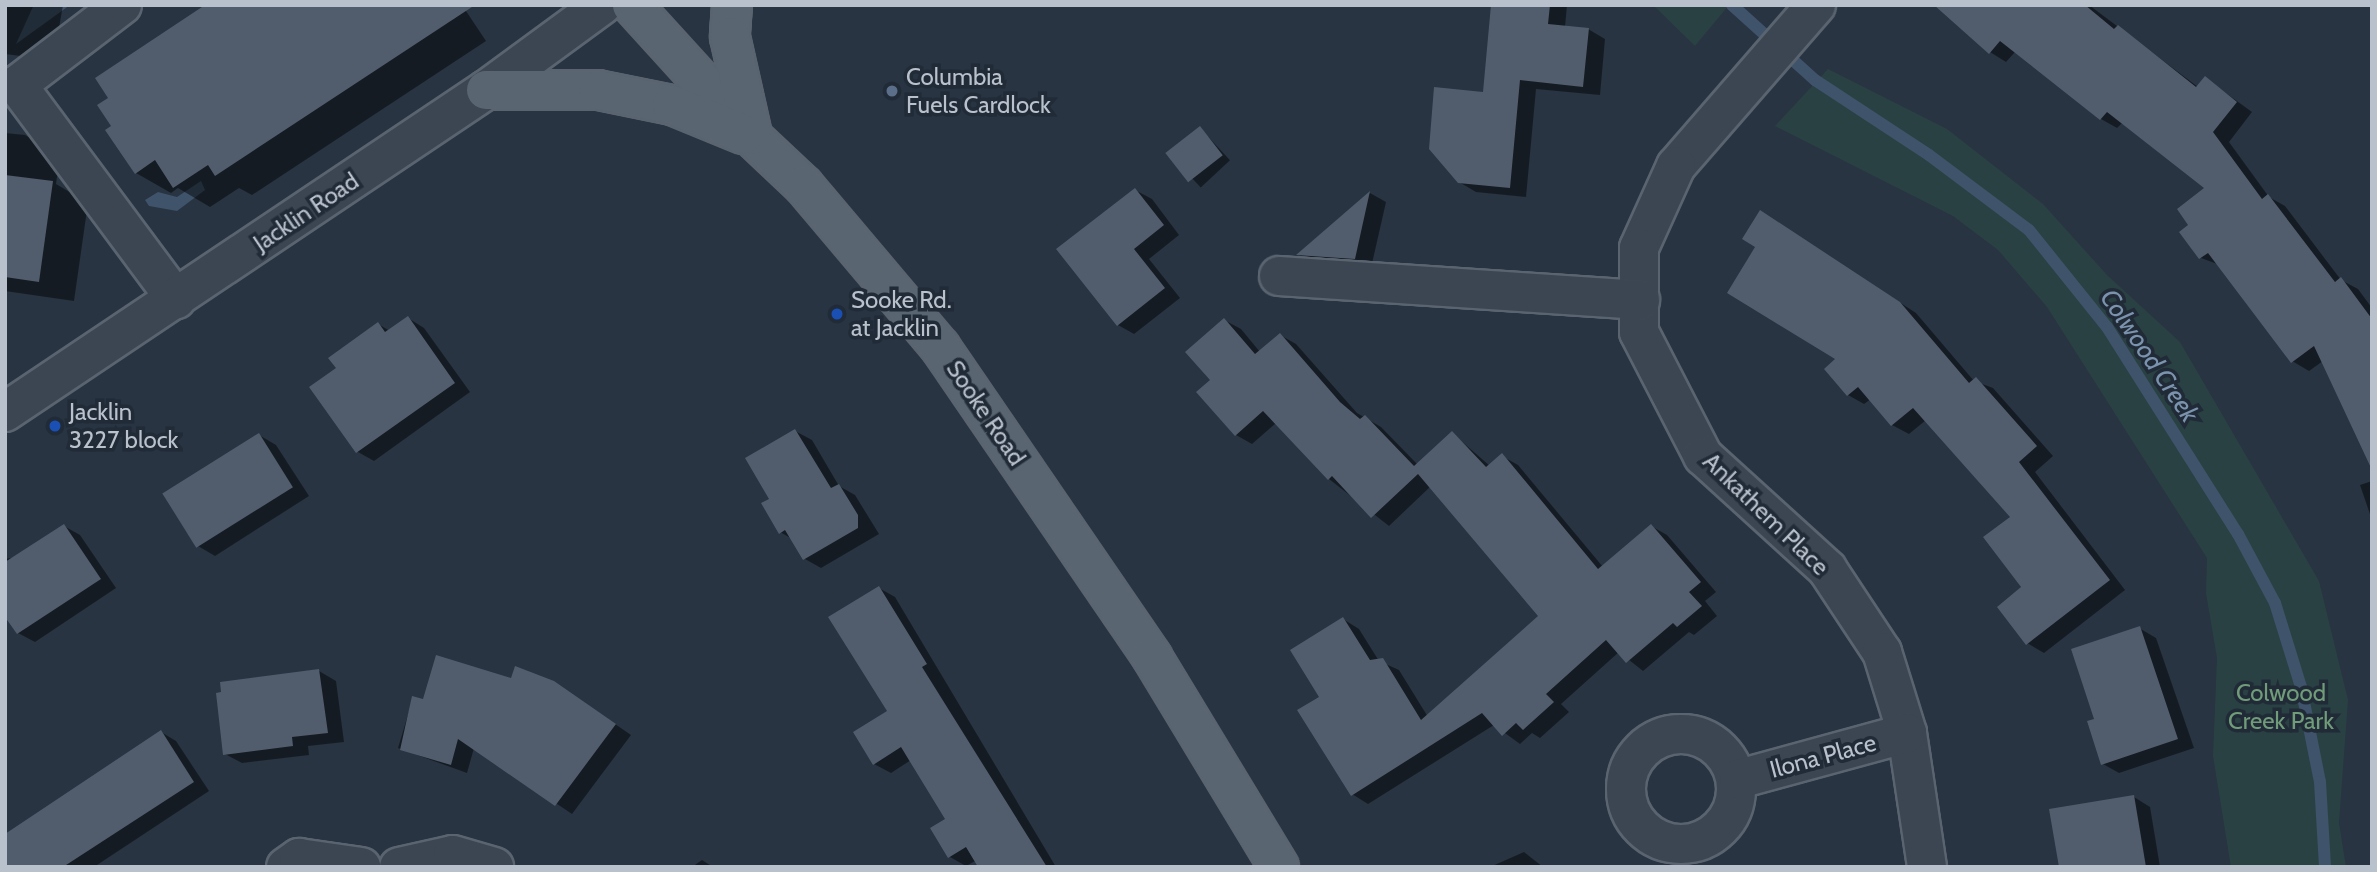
<!DOCTYPE html>
<html>
<head>
<meta charset="utf-8">
<style>
  body { margin:0 }
  #map { position:relative; width:2377px; height:872px; overflow:hidden; background:#283442; font-family:Cabin,sans-serif }
  div>[style] { position:absolute }
  .green>* { inset:0; background:#2a4143 }
  .water>* { inset:0; background:#3f536b }
  .shadow>* { inset:0; background:#0007; transform-origin:0 0 }
  .stream>* { height:12px; margin:-6px; padding:0 6px; transform-origin:6px; border-radius:6px; background:#3f536b }
  .building>* { inset:0; background:#515d6d; transform-origin:0 0 }
  .roads { filter:drop-shadow(2px 0 #5a6470) drop-shadow(-2px 0 #5a6470) drop-shadow(0 2px #5a6470) drop-shadow(0 -2px #5a6470) }
  .minor>* { height:38px; margin:-19px; padding:0 19px; transform-origin:19px; border-radius:19px; background:#3c4652 }
  .minor>.ring { margin:-19px; padding:0; box-sizing:content-box; background:none; border:38px solid #3c4652; border-radius:50% }
  .major>* { height:38px; margin:-19px; padding:0 19px; transform-origin:19px; border-radius:19px; background:#5a6572 }
  .dots>* { width:19px; height:19px; translate:-50% -50%; box-sizing:border-box; border:4px solid #212b38; border-radius:50% }
  span { translate:-50% -50%; white-space:nowrap; text-align:center; line-height:1.15; -webkit-text-stroke:7px #212b38; paint-order:stroke }
  .poi-label { font-size:24px; color:#b9c1cc }
  .left { translate:0 -50%; text-align:left }
  .street-label { font-size:24px; color:#b9c1cc }
  .park-label { font-size:24px; color:#719c7a }
  .water-label { font-size:26px; color:#7b93ad; font-style:italic }
  .frame { position:absolute; inset:0; border:7px solid #b9c1cc; pointer-events:none }
</style>
</head>
<body>
<div id="map">
  <div class="green">
    <div style="clip-path:polygon(1653px 5px,1729px 5px,1695px 46px)"></div>
    <div style="clip-path:polygon(1828px 69px,1947px 129px,2043px 204px,2107px 275px,2180px 342px,2319px 581px,2348px 700px,2339px 823px,2346px 867px,2231px 867px,2213px 756px,2217px 658px,2206px 593px,2207px 558px,2047px 307px,1998px 250px,1953px 216px,1775px 126px)"></div>
  </div>
  <div class="water">
    <div style="clip-path:polygon(34px 5px,70px 5px,16px 44px,31px 11px)"></div>
    <div style="clip-path:polygon(201px 181px,205px 190px,177px 211px,149px 206px,145px 200px,158px 192px,177px 197px)"></div>
  </div>
  <div class="shadow">
    <div style="clip-path:polygon(5px 5px,63px 5px,59px 28px,45px 59px,5px 54px)"></div>
    <div style="clip-path:polygon(462px 5px,486px 41px,252px 195px,239px 188px,210px 207px,178px 188px,171px 193px,136px 173px,113px 127px,110px 98px)"></div>
    <div style="clip-path:polygon(1493px 5px,1567px 5px,1565px 27px,1588px 29px,1605px 39px,1600px 95px,1536px 89px,1526px 197px,1476px 192px,1459px 182px,1485px 94px)"></div>
    <div style="clip-path:polygon(1945px 5px,2089px 5px,2198px 87px,2205px 78px,2252px 112px,2229px 142px,2269px 197px,2285px 206px,2341px 280px,2358px 289px,2372px 308px,2372px 466px,2323px 361px,2309px 371px,2292px 361px,2220px 265px,2201px 258px,2190px 225px,2207px 188px,2123px 122px,2117px 128px,2101px 119px,2015px 52px,2006px 62px,1990px 52px)"></div>
    <div style="left:1200px;top:128px;width:44px;height:40px;rotate:47deg"></div>
    <div style="clip-path:polygon(5px 133px,25px 135px,60px 156px,56px 184px,88px 203px,74px 301px,5px 291px)"></div>
    <div style="clip-path:polygon(1135px 190px,1152px 199px,1179px 235px,1149px 259px,1180px 298px,1134px 334px,1118px 325px)"></div>
    <div style="clip-path:polygon(1370px 193px,1386px 202px,1371px 268px,1314px 264px,1299px 255px)"></div>
    <div style="clip-path:polygon(1777px 222px,1916px 313px,1974px 381px,1993px 388px,2053px 456px,2035px 472px,2125px 590px,2044px 653px,2027px 643px,2013px 517px,1926px 420px,1909px 434px,1892px 425px,1871px 399px,1864px 404px,1848px 395px,1838px 359px)"></div>
    <div style="clip-path:polygon(408px 318px,424px 328px,470px 392px,374px 461px,358px 452px,338px 369px,378px 324px,390px 331px)"></div>
    <div style="clip-path:polygon(1224px 320px,1241px 329px,1260px 352px,1280px 335px,1296px 344px,1357px 413px,1381px 427px,1418px 465px,1452px 433px,1490px 466px,1502px 456px,1518px 465px,1603px 567px,1651px 526px,1667px 535px,1716px 592px,1705px 601px,1717px 616px,1694px 635px,1689px 632px,1643px 671px,1619px 652px,1561px 704px,1569px 712px,1540px 738px,1532px 733px,1520px 744px,1494px 725px,1368px 804px,1352px 794px,1321px 697px,1343px 619px,1359px 629px,1379px 661px,1399px 670px,1428px 717px,1540px 616px,1431px 486px,1389px 526px,1329px 479px,1276px 423px,1252px 444px,1236px 435px,1212px 380px)"></div>
    <div style="clip-path:polygon(795px 431px,812px 440px,839px 486px,855px 495px,879px 534px,821px 568px,805px 559px,794px 540px,780px 532px)"></div>
    <div style="clip-path:polygon(259px 435px,276px 445px,309px 496px,215px 556px,198px 546px)"></div>
    <div style="clip-path:polygon(2372px 481px,2372px 520px,2360px 485px)"></div>
    <div style="clip-path:polygon(64px 526px,80px 535px,116px 588px,35px 642px,18px 633px,5px 614px,5px 559px,17px 557px)"></div>
    <div style="clip-path:polygon(879px 588px,895px 597px,1056px 867px,981px 867px,977px 860px,966px 866px,950px 857px,948px 820px,911px 760px,891px 773px,874px 764px,889px 712px)"></div>
    <div style="clip-path:polygon(2139px 628px,2156px 638px,2194px 748px,2119px 773px,2103px 764px,2097px 720px)"></div>
    <div style="clip-path:polygon(319px 671px,336px 681px,344px 742px,308px 746px,309px 755px,242px 763px,225px 754px)"></div>
    <div style="clip-path:polygon(513px 680px,570px 693px,631px 735px,572px 814px,474px 748px,467px 773px,398px 748px,413px 698px,424px 702px)"></div>
    <div style="clip-path:polygon(161px 732px,176px 741px,209px 791px,94px 867px,5px 867px)"></div>
    <div style="clip-path:polygon(2134px 797px,2150px 807px,2160px 867px,2067px 867px)"></div>
    <div style="clip-path:polygon(1524px 852px,1543px 867px,1490px 867px)"></div>
    <div style="clip-path:polygon(702px 860px,713px 867px,692px 867px)"></div>
  </div>
  <div class="stream">
    <div style="left:1732px;top:5px;width:112px;rotate:42.1deg"></div>
    <div style="left:1815px;top:80px;width:136px;rotate:33.3deg"></div>
    <div style="left:1929px;top:155px;width:125px;rotate:36.9deg"></div>
    <div style="left:2029px;top:230px;width:124px;rotate:51.2deg"></div>
    <div style="left:2107px;top:327px;width:245px;rotate:57.7deg"></div>
    <div style="left:2238px;top:534px;width:78px;rotate:61.8deg"></div>
    <div style="left:2275px;top:603px;width:88px;rotate:72.8deg"></div>
    <div style="left:2301px;top:687px;width:97px;rotate:78.7deg"></div>
    <div style="left:2320px;top:782px;width:85px;rotate:86.6deg"></div>
  </div>
  <div class="building">
    <div style="clip-path:polygon(205px 5px,475px 5px,215px 176px,208px 165px,173px 188px,155px 160px,135px 174px,105px 130px,111px 126px,97px 105px,108px 98px,95px 78px)"></div>
    <div style="clip-path:polygon(1491px 5px,1550px 5px,1548px 24px,1589px 28px,1583px 87px,1520px 80px,1510px 188px,1458px 183px,1429px 149px,1434px 87px,1483px 92px)"></div>
    <div style="clip-path:polygon(1934px 5px,2085px 5px,2114px 29px,2118px 25px,2196px 87px,2205px 76px,2237px 102px,2213px 132px,2262px 199px,2268px 194px,2335px 282px,2341px 277px,2372px 319px,2372px 470px,2314px 346px,2291px 363px,2208px 253px,2199px 259px,2179px 232px,2188px 225px,2177px 209px,2204px 188px,2107px 112px,2100px 120px,2000px 41px,1989px 54px)"></div>
    <div style="left:1200px;top:126px;width:37px;height:44px;rotate:52deg"></div>
    <div style="clip-path:polygon(5px 175px,53px 181px,39px 282px,5px 277px)"></div>
    <div style="clip-path:polygon(1135px 188px,1164px 225px,1134px 249px,1165px 288px,1117px 326px,1056px 249px)"></div>
    <div style="clip-path:polygon(1370px 191px,1355px 259px,1296px 255px)"></div>
    <div style="clip-path:polygon(1760px 210px,1900px 302px,1969px 383px,1976px 377px,2037px 446px,2019px 462px,2110px 580px,2026px 645px,1997px 607px,2021px 587px,1983px 537px,2010px 517px,1913px 408px,1891px 426px,1858px 387px,1847px 396px,1824px 369px,1835px 359px,1727px 293px,1755px 247px,1742px 239px)"></div>
    <div style="clip-path:polygon(408px 316px,455px 383px,356px 453px,309px 387px,336px 368px,328px 358px,378px 322px,385px 332px)"></div>
    <div style="clip-path:polygon(1224px 318px,1255px 354px,1280px 333px,1340px 402px,1360px 419px,1365px 415px,1414px 466px,1452px 431px,1486px 467px,1502px 453px,1598px 569px,1651px 524px,1701px 582px,1689px 592px,1702px 606px,1677px 627px,1673px 623px,1626px 663px,1606px 640px,1546px 694px,1554px 702px,1523px 730px,1516px 723px,1502px 736px,1482px 713px,1351px 796px,1297px 710px,1319px 697px,1290px 650px,1343px 617px,1370px 660px,1383px 658px,1421px 720px,1538px 616px,1418px 474px,1371px 518px,1332px 476px,1328px 480px,1263px 411px,1235px 436px,1196px 392px,1210px 380px,1185px 352px)"></div>
    <div style="clip-path:polygon(795px 429px,831px 488px,839px 484px,858px 515px,858px 528px,803px 560px,785px 530px,779px 534px,761px 503px,769px 499px,745px 458px)"></div>
    <div style="left:259px;top:433px;width:64px;height:114px;rotate:58deg"></div>
    <div style="clip-path:polygon(64px 524px,101px 579px,17px 634px,5px 617px,5px 562px)"></div>
    <div style="clip-path:polygon(879px 586px,927px 664px,922px 667px,1047px 867px,978px 867px,966px 847px,948px 858px,930px 828px,945px 819px,901px 747px,873px 765px,853px 732px,887px 711px,828px 617px)"></div>
    <div style="clip-path:polygon(2140px 626px,2178px 739px,2101px 765px,2087px 721px,2094px 719px,2071px 649px)"></div>
    <div style="clip-path:polygon(436px 655px,511px 678px,515px 666px,554px 681px,616px 724px,555px 806px,458px 739px,451px 765px,400px 750px,412px 696px,423px 699px)"></div>
    <div style="clip-path:polygon(319px 669px,328px 733px,292px 737px,293px 746px,223px 755px,216px 693px,221px 692px,220px 682px)"></div>
    <div style="clip-path:polygon(161px 730px,194px 782px,63px 867px,5px 867px,5px 834px)"></div>
    <div style="clip-path:polygon(2134px 795px,2146px 867px,2059px 867px,2049px 809px)"></div>
  </div>
  <div class="roads">
    <div class="minor">
      <div style="left:122px;top:5px;width:132px;rotate:142.7deg"></div>
      <div style="left:17px;top:85px;width:267px;rotate:53.4deg"></div>
      <div style="left:1816px;top:5px;width:213px;rotate:131deg"></div>
      <div style="left:1676px;top:166px;width:90px;rotate:114.3deg"></div>
      <div style="left:1639px;top:248px;width:84px;rotate:90deg"></div>
      <div style="left:1639px;top:332px;width:140px;rotate:62.7deg"></div>
      <div style="left:1703px;top:456px;width:168px;rotate:42.3deg"></div>
      <div style="left:1827px;top:569px;width:100px;rotate:56.5deg"></div>
      <div style="left:1882px;top:652px;width:85px;rotate:72.8deg"></div>
      <div style="left:1907px;top:733px;width:135px;rotate:81.5deg"></div>
      <div style="left:1279px;top:276px;width:362px;rotate:3.8deg"></div>
      <div style="left:5px;top:412px;width:579px;rotate:-33.8deg"></div>
      <div style="left:486px;top:90px;width:144px;rotate:-36.2deg"></div>
      <div class="ring" style="left:1626px;top:734px;width:72px;height:72px"></div>
      <div style="left:1739px;top:779px;width:174px;rotate:-15.3deg"></div>
      <div style="left:286px;top:867px;width:16px;rotate:-35deg"></div>
      <div style="left:299px;top:858px;width:63px;rotate:8.3deg"></div>
      <div style="left:399px;top:867px;width:55px;rotate:-12.5deg"></div>
      <div style="left:453px;top:855px;width:43px;rotate:16.3deg"></div>
    </div>
    <div class="major">
      <div style="left:632px;top:5px;width:178px;rotate:47.7deg"></div>
      <div style="left:752px;top:137px;width:71px;rotate:43.3deg"></div>
      <div style="left:804px;top:186px;width:211px;rotate:49.8deg"></div>
      <div style="left:940px;top:347px;width:376px;rotate:55.6deg"></div>
      <div style="left:1152px;top:657px;width:245px;rotate:58.8deg"></div>
      <div style="left:732px;top:5px;width:32px;rotate:94deg"></div>
      <div style="left:730px;top:37px;width:100px;rotate:77.3deg"></div>
      <div style="left:486px;top:90px;width:112px"></div>
      <div style="left:598px;top:90px;width:76px;rotate:11.5deg"></div>
      <div style="left:672px;top:105px;width:77px;rotate:22.2deg"></div>
    </div>
  </div>
  <div class="dots">
    <div style="left:892px;top:91px;background:#5c6f8a"></div>
    <div style="left:837px;top:314px;background:#1a4fb4"></div>
    <div style="left:55px;top:426px;background:#1a4fb4"></div>
  </div>
  <div class="poi-label">
    <span class="left" style="left:906px;top:91px">Columbia<br>Fuels Cardlock</span>
    <span class="left" style="left:851px;top:314px">Sooke Rd.<br>at Jacklin</span>
    <span class="left" style="left:69px;top:426px">Jacklin<br>3227 block</span>
  </div>
  <div class="street-label">
    <span style="left:306px;top:212px;rotate:-34deg">Jacklin Road</span>
    <span style="left:986px;top:413px;rotate:56deg">Sooke Road</span>
    <span style="left:1766px;top:514px;rotate:44deg">Ankathem Place</span>
    <span style="left:1823px;top:756px;rotate:-15deg">Ilona Place</span>
  </div>
  <div class="park-label">
    <span style="left:2281px;top:707px">Colwood<br>Creek Park</span>
  </div>
  <div class="water-label">
    <span style="left:2149px;top:356px;rotate:56deg">Colwood Creek</span>
  </div>
  <div class="frame"></div>
</div>
</body>
</html>
